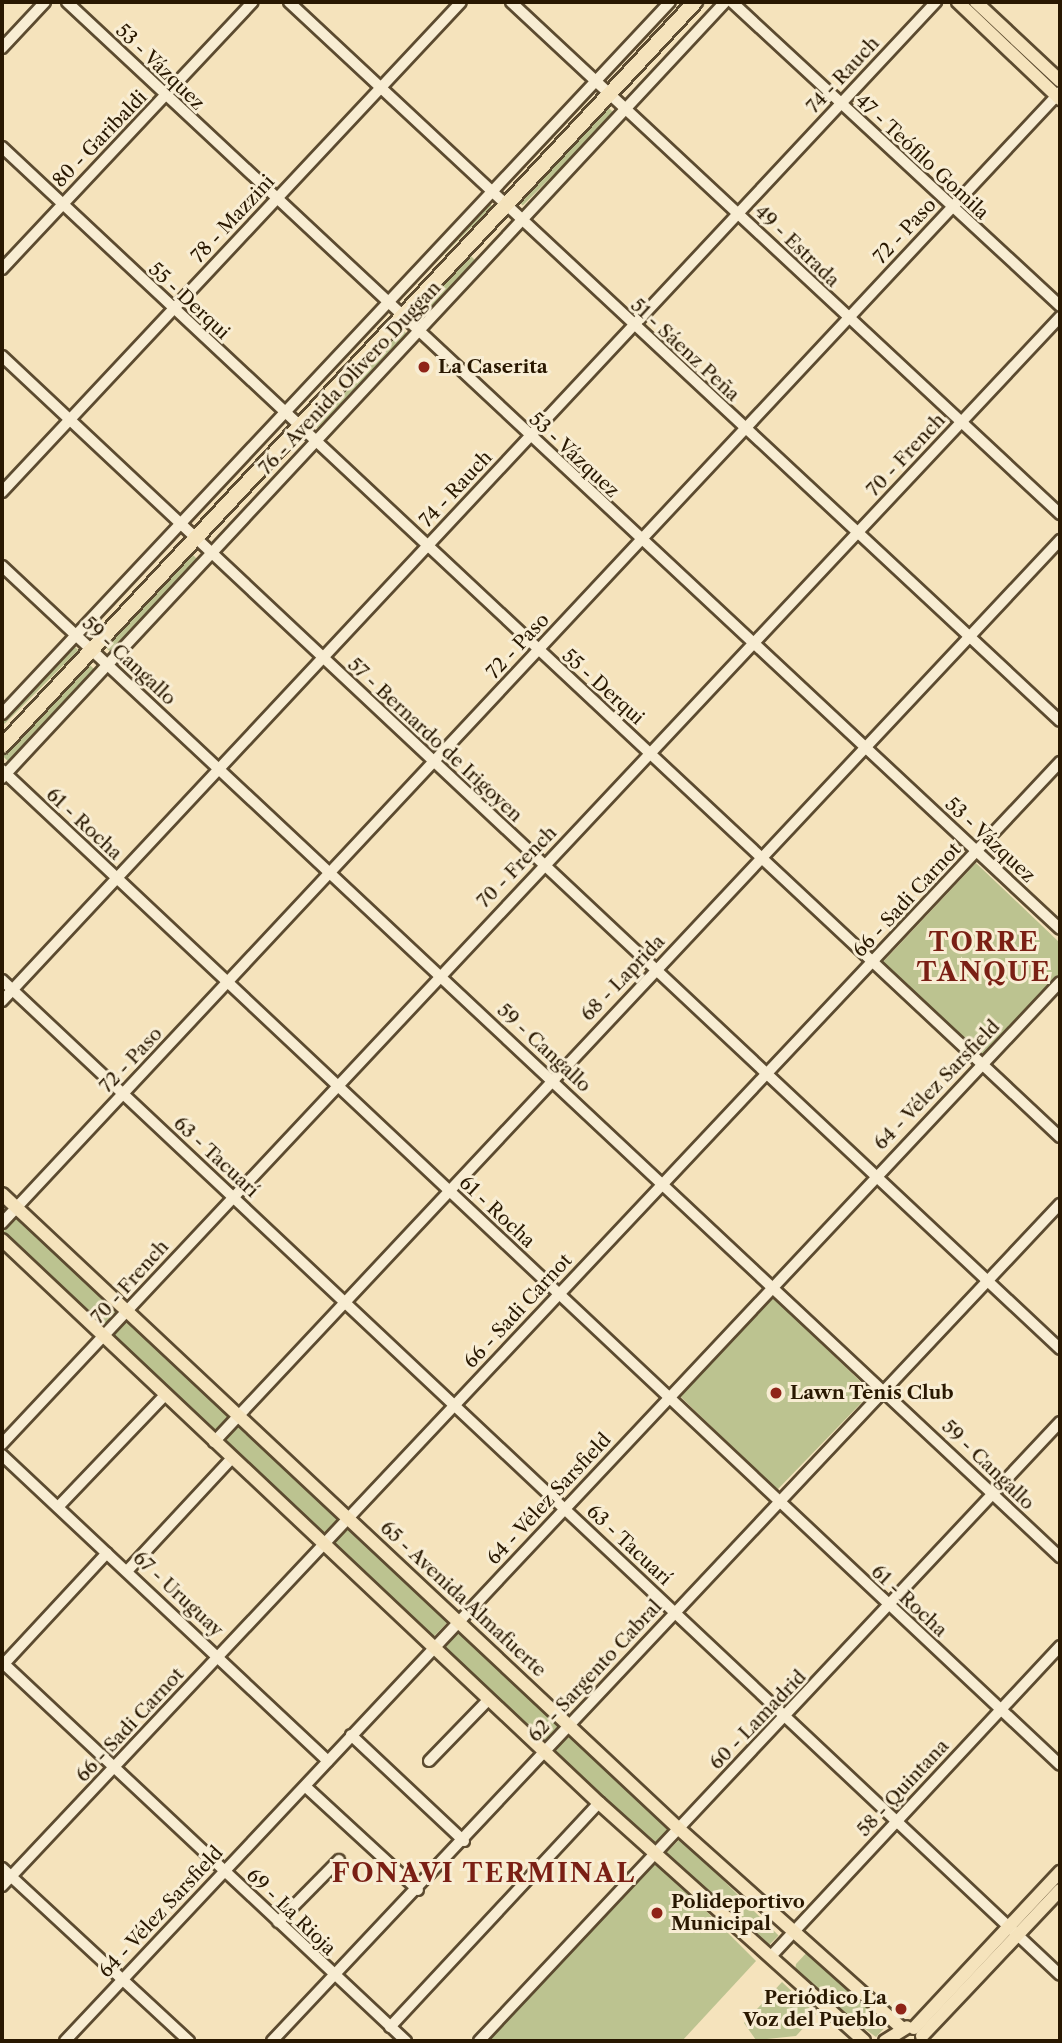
<!DOCTYPE html>
<html>
<head>
<meta charset="utf-8">
<style>
  body { margin:0 }
  #map { position:relative; width:1062px; height:2043px; overflow:hidden; background:#f5e3bc; font-family:"Libre Caslon Text",serif }
  div>[style] { position:absolute }
  .green>* { inset:0; background:#bcc390; transform-origin:0 0 }
  .roads { filter:drop-shadow(2px 0 #5c4b30) drop-shadow(-2px 0 #5c4b30) drop-shadow(0 2px #5c4b30) drop-shadow(0 -2px #5c4b30) }
  .minor>* { height:10px; margin:-5px; padding:0 5px; transform-origin:5px; border-radius:5px; background:#f8edd3 }
  .major>* { height:12px; margin:-6px; padding:0 6px; transform-origin:6px; border-radius:6px; background:#f5e3bc }
  .highway>* { height:14px; margin:-7px; padding:0 7px; transform-origin:7px; border-radius:7px; background:#f5e3bc }
  .dots>* { width:19px; height:19px; translate:-50% -50%; box-sizing:border-box; border:4px solid #f8edd3; border-radius:50% }
  span { translate:-50% -50%; white-space:nowrap; text-align:center; line-height:1.15; -webkit-text-stroke:6px #f8edd3; paint-order:stroke }
  .street-label { font-size:19px; color:#291801 }
  .poi-label { font-size:19px; color:#291801; font-weight:700 }
  .left { translate:0 -50%; text-align:left }
  .right { translate:-100% -50%; text-align:right }
  .district-label { font-size:26px; color:#7a1f14; font-weight:700; letter-spacing:2px }
  .frame { position:absolute; inset:0; border:4px solid #291801; pointer-events:none }
</style>
</head>
<body>
<div id="map">
  <div class="green">
    <div style="left:609px;top:108px;width:8px;height:130px;rotate:45deg"></div>
    <div style="left:488px;top:202px;width:6px;height:133px;rotate:45deg"></div>
    <div style="left:471px;top:256px;width:8px;height:77px;rotate:45deg"></div>
    <div style="left:402px;top:329px;width:10px;height:130px;rotate:45deg"></div>
    <div style="left:193px;top:555px;width:10px;height:127px;rotate:45deg"></div>
    <div style="left:74px;top:646px;width:6px;height:104px;rotate:45deg"></div>
    <div style="left:90px;top:665px;width:10px;height:126px;rotate:45deg"></div>
    <div style="clip-path:polygon(976px 863px,1060px 943px,1060px 973px,981px 1057px,882px 963px)"></div>
    <div style="left:17px;top:1217px;width:138px;height:21px;rotate:43deg"></div>
    <div style="left:773px;top:1297px;width:137px;height:136px;rotate:44deg"></div>
    <div style="left:127px;top:1321px;width:139px;height:21px;rotate:43deg"></div>
    <div style="left:238px;top:1425px;width:139px;height:21px;rotate:43deg"></div>
    <div style="left:349px;top:1527px;width:137px;height:22px;rotate:44deg"></div>
    <div style="left:458px;top:1631px;width:138px;height:21px;rotate:43deg"></div>
    <div style="left:568px;top:1735px;width:138px;height:21px;rotate:43deg"></div>
    <div style="left:681px;top:1838px;width:138px;height:21px;rotate:45deg"></div>
    <div style="clip-path:polygon(652px 1864px,660px 1865px,756px 1961px,682px 2041px,486px 2041px)"></div>
    <div style="clip-path:polygon(810px 1949px,890px 2022px,876px 2037px,794px 1977px,796px 1964px)"></div>
    <div style="clip-path:polygon(782px 1982px,816px 2014px,796px 2036px,756px 2040px,744px 2023px)"></div>
  </div>
  <div class="roads">
    <div class="minor">
      <div style="left:67px;top:2px;width:1358px;rotate:43.03deg"></div>
      <div style="left:289px;top:2px;width:1054px;rotate:43deg"></div>
      <div style="left:511px;top:2px;width:751px;rotate:43deg"></div>
      <div style="left:732px;top:2px;width:447px;rotate:42.8deg"></div>
      <div style="left:2px;top:48px;width:63px;rotate:-46.9deg"></div>
      <div style="left:2px;top:147px;width:1449px;rotate:43.1deg"></div>
      <div style="left:2px;top:269px;width:366px;rotate:-46.8deg"></div>
      <div style="left:2px;top:356px;width:1451px;rotate:43.18deg"></div>
      <div style="left:2px;top:492px;width:671px;rotate:-46.87deg"></div>
      <div style="left:2px;top:566px;width:1450px;rotate:43.13deg"></div>
      <div style="left:2px;top:714px;width:976px;rotate:-46.83deg"></div>
      <div style="left:2px;top:770px;width:1452px;rotate:43.24deg"></div>
      <div style="left:2px;top:778px;width:1061px;rotate:-47.02deg"></div>
      <div style="left:2px;top:980px;width:1452px;rotate:43.24deg"></div>
      <div style="left:2px;top:1001px;width:1368px;rotate:-46.93deg"></div>
      <div style="left:2px;top:1223px;width:1549px;rotate:-46.91deg"></div>
      <div style="left:214px;top:1442px;width:1237px;rotate:-46.83deg"></div>
      <div style="left:2px;top:1444px;width:1546px;rotate:-46.81deg"></div>
      <div style="left:2px;top:1455px;width:447px;rotate:43.2deg"></div>
      <div style="left:58px;top:1507px;width:155px;rotate:-46.3deg"></div>
      <div style="left:128px;top:1570px;width:151px;rotate:-47.1deg"></div>
      <div style="left:2px;top:1662px;width:554px;rotate:43.17deg"></div>
      <div style="left:2px;top:1666px;width:154px;rotate:-47.1deg"></div>
      <div style="left:351px;top:1735px;width:155px;rotate:43.2deg"></div>
      <div style="left:429px;top:1761px;width:86px;rotate:-45.9deg"></div>
      <div style="left:306px;top:1787px;width:152px;rotate:42.6deg"></div>
      <div style="left:2px;top:1868px;width:255px;rotate:42.8deg"></div>
      <div style="left:2px;top:1886px;width:1544px;rotate:-46.73deg"></div>
      <div style="left:278px;top:1922px;width:87px;rotate:-45.5deg"></div>
      <div style="left:773px;top:1954px;width:421px;rotate:-47deg"></div>
      <div style="left:390px;top:2027px;width:306px;rotate:-47deg"></div>
      <div style="left:65px;top:2041px;width:1453px;rotate:-46.78deg"></div>
      <div style="left:272px;top:2041px;width:1150px;rotate:-46.73deg"></div>
      <div style="left:479px;top:2041px;width:849px;rotate:-46.81deg"></div>
    </div>
    <div class="major">
      <div style="left:958px;top:2px;width:141px;rotate:43.6deg"></div>
      <div style="left:976px;top:2px;width:115px;rotate:43.2deg"></div>
      <div style="left:2px;top:1194px;width:927px;rotate:43.16deg"></div>
      <div style="left:678px;top:1828px;width:300px;rotate:41.8deg"></div>
      <div style="left:2px;top:1240px;width:821px;rotate:43.32deg"></div>
      <div style="left:599px;top:1803px;width:356px;rotate:41.9deg"></div>
      <div style="left:914px;top:2028px;width:214px;rotate:-46.9deg"></div>
      <div style="left:922px;top:2036px;width:201px;rotate:-46.6deg"></div>
      <div style="left:885px;top:2041px;width:26px;rotate:-32deg"></div>
    </div>
    <div class="highway">
      <div style="left:2px;top:746px;width:1017px;rotate:-47.03deg"></div>
    </div>
  </div>
  <div class="dots">
    <div style="left:424px;top:367px;background:#8f2418"></div>
    <div style="left:776px;top:1393px;background:#8f2418"></div>
    <div style="left:657px;top:1913px;background:#8f2418"></div>
    <div style="left:901px;top:2009px;background:#8f2418"></div>
  </div>
  <div class="street-label">
    <span style="left:160px;top:67px;rotate:44deg">53 - Vázquez</span>
    <span style="left:843px;top:75px;rotate:-47deg">74 - Rauch</span>
    <span style="left:100px;top:139px;rotate:-46deg">80 - Garibaldi</span>
    <span style="left:922px;top:157px;rotate:43deg">47 - Teófilo Gomila</span>
    <span style="left:233px;top:219px;rotate:-47deg">78 - Mazzini</span>
    <span style="left:905px;top:231px;rotate:-47deg">72 - Paso</span>
    <span style="left:797px;top:246px;rotate:44deg">49 - Estrada</span>
    <span style="left:189px;top:301px;rotate:43deg">55 - Derqui</span>
    <span style="left:685px;top:350px;rotate:43deg">51 - Sáenz Peña</span>
    <span style="left:350px;top:378px;rotate:-47deg">76 - Avenida Olivero Duggan</span>
    <span style="left:574px;top:455px;rotate:43deg">53 - Vázquez</span>
    <span style="left:906px;top:455px;rotate:-47deg">70 - French</span>
    <span style="left:456px;top:489px;rotate:-47deg">74 - Rauch</span>
    <span style="left:518px;top:646px;rotate:-47deg">72 - Paso</span>
    <span style="left:129px;top:661px;rotate:43deg">59 - Cangallo</span>
    <span style="left:603px;top:687px;rotate:42deg">55 - Derqui</span>
    <span style="left:435px;top:740px;rotate:43deg">57 - Bernardo de Irigoyen</span>
    <span style="left:84px;top:824px;rotate:43deg">61 - Rocha</span>
    <span style="left:990px;top:840px;rotate:43deg">53 - Vázquez</span>
    <span style="left:517px;top:867px;rotate:-46deg">70 - French</span>
    <span style="left:907px;top:900px;rotate:-47deg">66 - Sadi Carnot</span>
    <span style="left:623px;top:978px;rotate:-46deg">68 - Laprida</span>
    <span style="left:544px;top:1048px;rotate:43deg">59 - Cangallo</span>
    <span style="left:131px;top:1060px;rotate:-47deg">72 - Paso</span>
    <span style="left:937px;top:1085px;rotate:-46deg">64 - Vélez Sarsfield</span>
    <span style="left:216px;top:1157px;rotate:43deg">63 - Tacuarí</span>
    <span style="left:497px;top:1212px;rotate:43deg">61 - Rocha</span>
    <span style="left:130px;top:1282px;rotate:-48deg">70 - French</span>
    <span style="left:518px;top:1311px;rotate:-47deg">66 - Sadi Carnot</span>
    <span style="left:988px;top:1465px;rotate:44deg">59 - Cangallo</span>
    <span style="left:549px;top:1499px;rotate:-47deg">64 - Vélez Sarsfield</span>
    <span style="left:629px;top:1545px;rotate:43deg">63 - Tacuarí</span>
    <span style="left:178px;top:1594px;rotate:43deg">67 - Uruguay</span>
    <span style="left:463px;top:1599px;rotate:43deg">65 - Avenida Almafuerte</span>
    <span style="left:909px;top:1601px;rotate:43deg">61 - Rocha</span>
    <span style="left:595px;top:1671px;rotate:-47deg">62 - Sargento Cabral</span>
    <span style="left:758px;top:1720px;rotate:-46deg">60 - Lamadrid</span>
    <span style="left:130px;top:1725px;rotate:-47deg">66 - Sadi Carnot</span>
    <span style="left:903px;top:1788px;rotate:-47deg">58 - Quintana</span>
    <span style="left:161px;top:1912px;rotate:-47deg">64 - Vélez Sarsfield</span>
    <span style="left:291px;top:1912px;rotate:44deg">69 - La Rioja</span>
  </div>
  <div class="poi-label">
    <span class="left" style="left:438px;top:367px">La Caserita</span>
    <span class="left" style="left:790px;top:1393px">Lawn Tenis Club</span>
    <span class="left" style="left:671px;top:1913px">Polideportivo<br>Municipal</span>
    <span class="right" style="left:887px;top:2009px">Periódico La<br>Voz del Pueblo</span>
  </div>
  <div class="district-label">
    <span style="left:984px;top:958px">TORRE<br>TANQUE</span>
    <span style="left:484px;top:1874px">FONAVI TERMINAL</span>
  </div>
  <div class="frame"></div>
</div>
</body>
</html>
